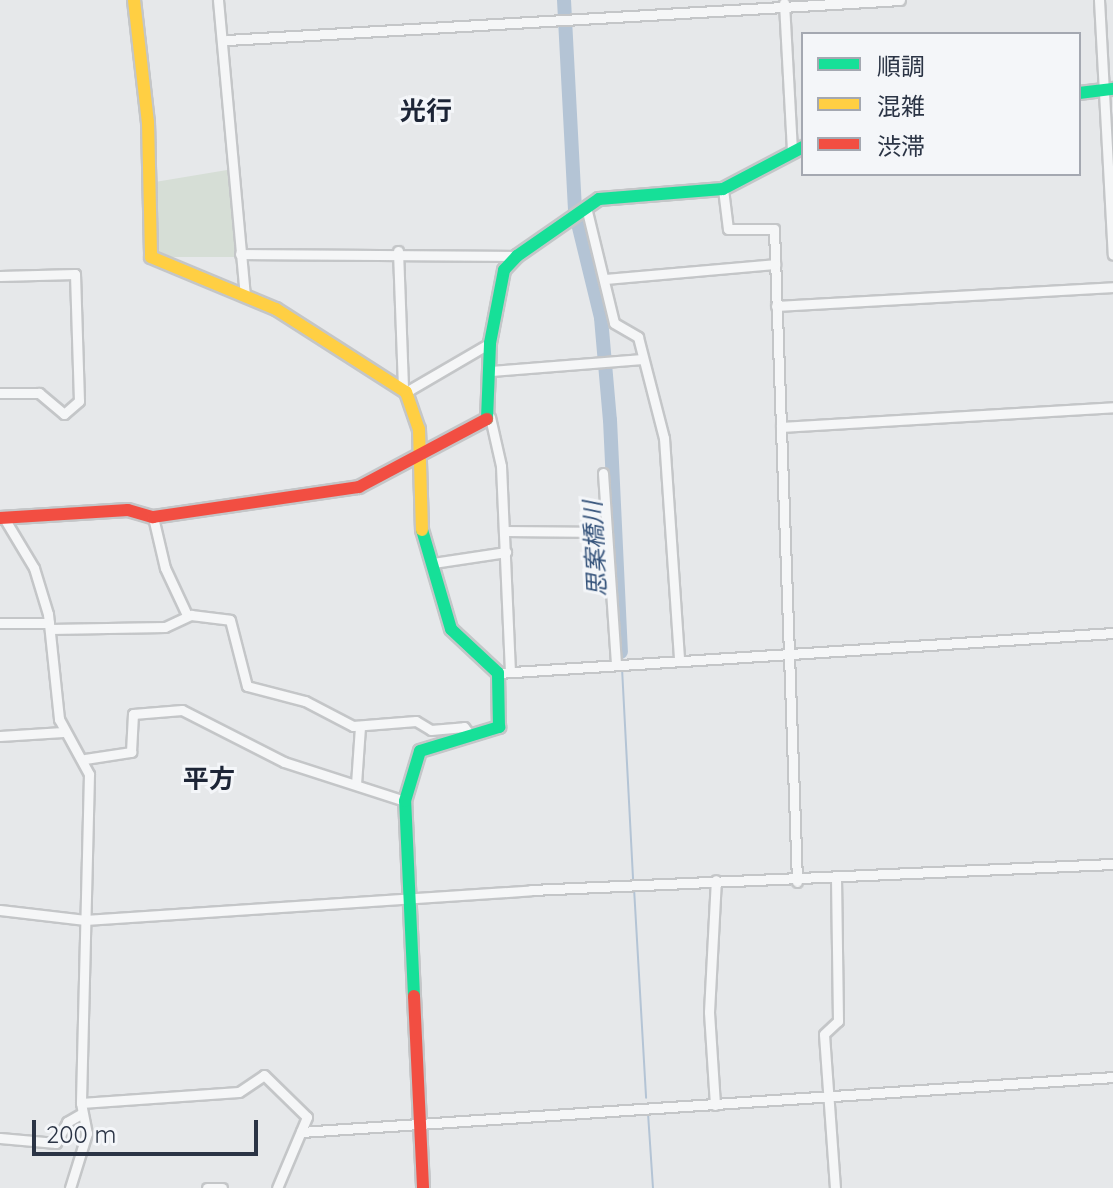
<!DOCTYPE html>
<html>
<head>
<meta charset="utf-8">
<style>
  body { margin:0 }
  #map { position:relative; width:1113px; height:1188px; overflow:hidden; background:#e6e8ea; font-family:Quicksand,"Noto Sans JP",sans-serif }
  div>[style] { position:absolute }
  .green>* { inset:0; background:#d6ded6 }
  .stream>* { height:2px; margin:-1px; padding:0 1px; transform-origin:1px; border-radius:1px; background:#b4c4d5 }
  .river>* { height:14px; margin:-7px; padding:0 7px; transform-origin:7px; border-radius:7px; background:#b4c4d5 }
  .roads { filter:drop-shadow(2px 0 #c4c6c8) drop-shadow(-2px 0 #c4c6c8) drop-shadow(0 2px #c4c6c8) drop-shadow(0 -2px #c4c6c8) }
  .street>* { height:9px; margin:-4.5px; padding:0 4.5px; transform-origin:4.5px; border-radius:4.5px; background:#f5f6f7 }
  .fast>* { height:12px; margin:-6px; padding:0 6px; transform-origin:6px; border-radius:6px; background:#16e098 }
  .slow>* { height:12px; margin:-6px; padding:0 6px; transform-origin:6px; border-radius:6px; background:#ffcf43 }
  .jam>* { height:12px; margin:-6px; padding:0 6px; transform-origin:6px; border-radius:6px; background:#f24e42 }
  span { translate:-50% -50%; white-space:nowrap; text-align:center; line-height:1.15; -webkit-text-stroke:6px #f4f6f9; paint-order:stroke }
  .water-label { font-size:24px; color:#34527a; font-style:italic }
  .quarter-label { font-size:26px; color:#1d2536; font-weight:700 }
  .legend { position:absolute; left:801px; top:32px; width:280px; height:144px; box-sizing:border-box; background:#f4f6f9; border:2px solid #a4a8b1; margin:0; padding:10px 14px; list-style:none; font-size:24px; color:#2b3445 }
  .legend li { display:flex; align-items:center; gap:16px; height:40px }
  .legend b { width:40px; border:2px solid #a4a8b1 }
  .scale { position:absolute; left:32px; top:1120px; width:226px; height:36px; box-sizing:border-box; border:4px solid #2b3445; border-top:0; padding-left:10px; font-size:24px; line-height:28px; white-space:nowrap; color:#2b3445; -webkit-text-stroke:6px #f4f6f9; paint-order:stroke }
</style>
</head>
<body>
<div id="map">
  <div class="green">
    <div style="clip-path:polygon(233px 169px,237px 257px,156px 257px,155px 182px)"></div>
  </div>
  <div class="stream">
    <div style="left:621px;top:652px;width:9px;rotate:90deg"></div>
    <div style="left:622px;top:668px;width:213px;rotate:87deg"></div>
    <div style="left:634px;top:888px;width:210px;rotate:86.7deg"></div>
    <div style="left:648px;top:1113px;width:75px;rotate:86.2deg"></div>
  </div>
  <div class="river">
    <div style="left:564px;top:0;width:211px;rotate:87deg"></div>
    <div style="left:575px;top:211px;width:110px;rotate:76.3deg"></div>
    <div style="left:601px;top:318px;width:102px;rotate:85deg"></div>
    <div style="left:610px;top:420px;width:232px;rotate:87.3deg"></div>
  </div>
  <div class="roads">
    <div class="street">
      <div style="left:218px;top:0;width:295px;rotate:84.8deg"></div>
      <div style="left:1099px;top:0;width:255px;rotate:86.9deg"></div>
      <div style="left:784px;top:3px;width:147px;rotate:86.9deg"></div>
      <div style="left:227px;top:40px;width:674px;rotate:-3.4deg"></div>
      <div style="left:723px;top:189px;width:40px;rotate:82.9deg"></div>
      <div style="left:728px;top:229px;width:46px"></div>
      <div style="left:774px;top:229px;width:653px;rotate:87.98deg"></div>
      <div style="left:586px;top:207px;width:119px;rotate:76.4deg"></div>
      <div style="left:614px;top:323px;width:28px;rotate:30deg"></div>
      <div style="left:638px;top:337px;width:104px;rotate:75.6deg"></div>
      <div style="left:664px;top:438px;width:222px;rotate:86.1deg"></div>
      <div style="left:398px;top:251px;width:139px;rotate:87.9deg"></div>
      <div style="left:240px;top:254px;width:277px;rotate:0.4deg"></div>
      <div style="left:0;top:276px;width:75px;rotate:-1.5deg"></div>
      <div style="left:75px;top:274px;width:127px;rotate:88.2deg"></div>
      <div style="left:79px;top:401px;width:20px;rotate:139deg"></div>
      <div style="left:64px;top:414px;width:33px;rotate:-140deg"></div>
      <div style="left:39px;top:393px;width:39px;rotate:180deg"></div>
      <div style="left:604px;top:279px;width:172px;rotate:-5deg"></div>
      <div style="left:776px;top:306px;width:338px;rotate:-3.2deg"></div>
      <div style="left:491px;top:371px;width:152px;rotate:-4.5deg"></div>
      <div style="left:406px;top:392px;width:97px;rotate:-30.3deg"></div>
      <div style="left:490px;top:417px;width:50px;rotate:77.3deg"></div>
      <div style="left:501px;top:466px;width:205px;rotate:87.5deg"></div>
      <div style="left:781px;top:427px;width:333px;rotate:-3.4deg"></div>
      <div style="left:603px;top:473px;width:191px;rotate:86.1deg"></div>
      <div style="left:153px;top:517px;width:52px;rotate:76.8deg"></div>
      <div style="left:165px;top:568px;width:52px;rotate:64.9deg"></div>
      <div style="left:4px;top:518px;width:58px;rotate:59deg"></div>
      <div style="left:34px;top:568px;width:48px;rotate:73.1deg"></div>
      <div style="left:48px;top:614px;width:106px;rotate:84deg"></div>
      <div style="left:59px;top:719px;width:63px;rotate:61.4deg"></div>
      <div style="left:89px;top:774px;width:329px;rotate:91.4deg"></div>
      <div style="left:81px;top:1103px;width:31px;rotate:79deg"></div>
      <div style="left:87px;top:1133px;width:58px;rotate:107.2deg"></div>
      <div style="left:505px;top:531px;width:102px;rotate:0.6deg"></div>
      <div style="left:433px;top:563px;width:74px;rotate:-8.6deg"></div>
      <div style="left:0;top:623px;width:49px"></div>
      <div style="left:50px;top:629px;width:115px;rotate:-1deg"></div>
      <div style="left:165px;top:627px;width:29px;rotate:-25deg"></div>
      <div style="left:191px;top:615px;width:39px;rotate:7deg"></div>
      <div style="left:230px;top:620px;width:68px;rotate:75.6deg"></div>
      <div style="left:247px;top:686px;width:60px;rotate:14.5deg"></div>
      <div style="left:305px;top:701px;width:54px;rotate:27.5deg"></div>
      <div style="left:353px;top:726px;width:63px;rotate:-4.5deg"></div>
      <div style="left:416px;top:721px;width:17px;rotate:31deg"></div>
      <div style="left:431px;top:730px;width:33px;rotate:-5deg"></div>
      <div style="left:464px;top:727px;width:11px;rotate:52deg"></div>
      <div style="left:498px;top:673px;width:616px;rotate:-3.72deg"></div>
      <div style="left:0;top:736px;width:63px;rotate:-3.6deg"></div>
      <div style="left:85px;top:759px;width:47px;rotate:-8.7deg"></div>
      <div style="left:131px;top:752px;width:38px;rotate:-87deg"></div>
      <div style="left:133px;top:714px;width:49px;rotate:-4.7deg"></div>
      <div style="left:182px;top:710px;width:114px;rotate:27deg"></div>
      <div style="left:284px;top:762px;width:127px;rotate:17.9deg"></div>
      <div style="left:356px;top:784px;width:57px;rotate:-86deg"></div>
      <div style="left:0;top:910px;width:86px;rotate:6.7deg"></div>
      <div style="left:85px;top:920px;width:447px;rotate:-3.8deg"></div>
      <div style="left:531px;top:890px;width:583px;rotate:-2.56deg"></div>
      <div style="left:81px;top:1103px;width:158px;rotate:-4deg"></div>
      <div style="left:239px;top:1092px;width:30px;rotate:-34deg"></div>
      <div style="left:264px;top:1075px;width:60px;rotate:44.3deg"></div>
      <div style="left:307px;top:1117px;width:77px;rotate:112.9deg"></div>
      <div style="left:715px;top:1105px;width:93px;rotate:-93.7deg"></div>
      <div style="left:709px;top:1012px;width:132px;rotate:-87deg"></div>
      <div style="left:301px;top:1132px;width:814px;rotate:-3.87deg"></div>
      <div style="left:0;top:1138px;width:56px;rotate:5.1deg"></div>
      <div style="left:56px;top:1143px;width:24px;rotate:-62deg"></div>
      <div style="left:67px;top:1122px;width:16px;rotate:-30deg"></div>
      <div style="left:207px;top:1188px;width:15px"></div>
      <div style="left:835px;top:1188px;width:154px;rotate:-94.1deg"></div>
      <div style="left:824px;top:1034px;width:19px;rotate:-43deg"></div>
      <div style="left:838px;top:1021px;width:141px;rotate:-90.8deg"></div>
    </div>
    <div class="fast">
      <div style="left:1079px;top:93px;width:34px;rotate:-7deg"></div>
      <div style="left:487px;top:419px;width:76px;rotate:-87.7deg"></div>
      <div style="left:490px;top:343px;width:74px;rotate:-79.1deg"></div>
      <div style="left:504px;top:270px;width:19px;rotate:-47deg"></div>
      <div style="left:517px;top:256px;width:100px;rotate:-34.8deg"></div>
      <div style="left:599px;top:199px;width:124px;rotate:-4.6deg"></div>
      <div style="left:723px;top:189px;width:90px;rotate:-27.7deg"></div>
      <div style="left:414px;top:996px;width:195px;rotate:-92.6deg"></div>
      <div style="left:405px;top:801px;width:52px;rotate:-73.3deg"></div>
      <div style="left:420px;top:751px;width:83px;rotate:-16.9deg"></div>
      <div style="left:499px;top:727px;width:54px;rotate:-91.1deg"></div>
      <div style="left:498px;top:673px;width:64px;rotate:-136.9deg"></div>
      <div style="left:451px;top:629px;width:103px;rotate:-106.3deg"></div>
    </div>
    <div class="slow">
      <div style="left:134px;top:0;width:123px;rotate:83.5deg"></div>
      <div style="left:148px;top:122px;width:135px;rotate:88.7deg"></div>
      <div style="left:151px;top:257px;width:135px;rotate:22.6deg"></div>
      <div style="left:276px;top:309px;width:154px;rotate:32.6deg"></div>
      <div style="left:406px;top:392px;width:39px;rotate:71deg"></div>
      <div style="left:419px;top:429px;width:101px;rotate:88.3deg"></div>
    </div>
    <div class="jam">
      <div style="left:0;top:518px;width:128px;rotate:-3.6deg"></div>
      <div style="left:128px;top:510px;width:26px;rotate:16deg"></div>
      <div style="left:153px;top:517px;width:208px;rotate:-8.3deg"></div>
      <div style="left:359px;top:487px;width:145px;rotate:-28deg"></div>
      <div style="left:414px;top:996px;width:192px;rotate:87.3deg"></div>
    </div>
  </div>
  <div class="water-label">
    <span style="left:595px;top:549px;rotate:-93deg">思案橋川</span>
  </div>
  <div class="quarter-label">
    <span style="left:426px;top:111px">光行</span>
    <span style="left:209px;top:779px">平方</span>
  </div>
  <ul class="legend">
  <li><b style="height:10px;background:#16e098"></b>順調</li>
  <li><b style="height:10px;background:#ffcf43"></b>混雑</li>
  <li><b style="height:10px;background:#f24e42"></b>渋滞</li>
  </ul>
  <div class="scale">200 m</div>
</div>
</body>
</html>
